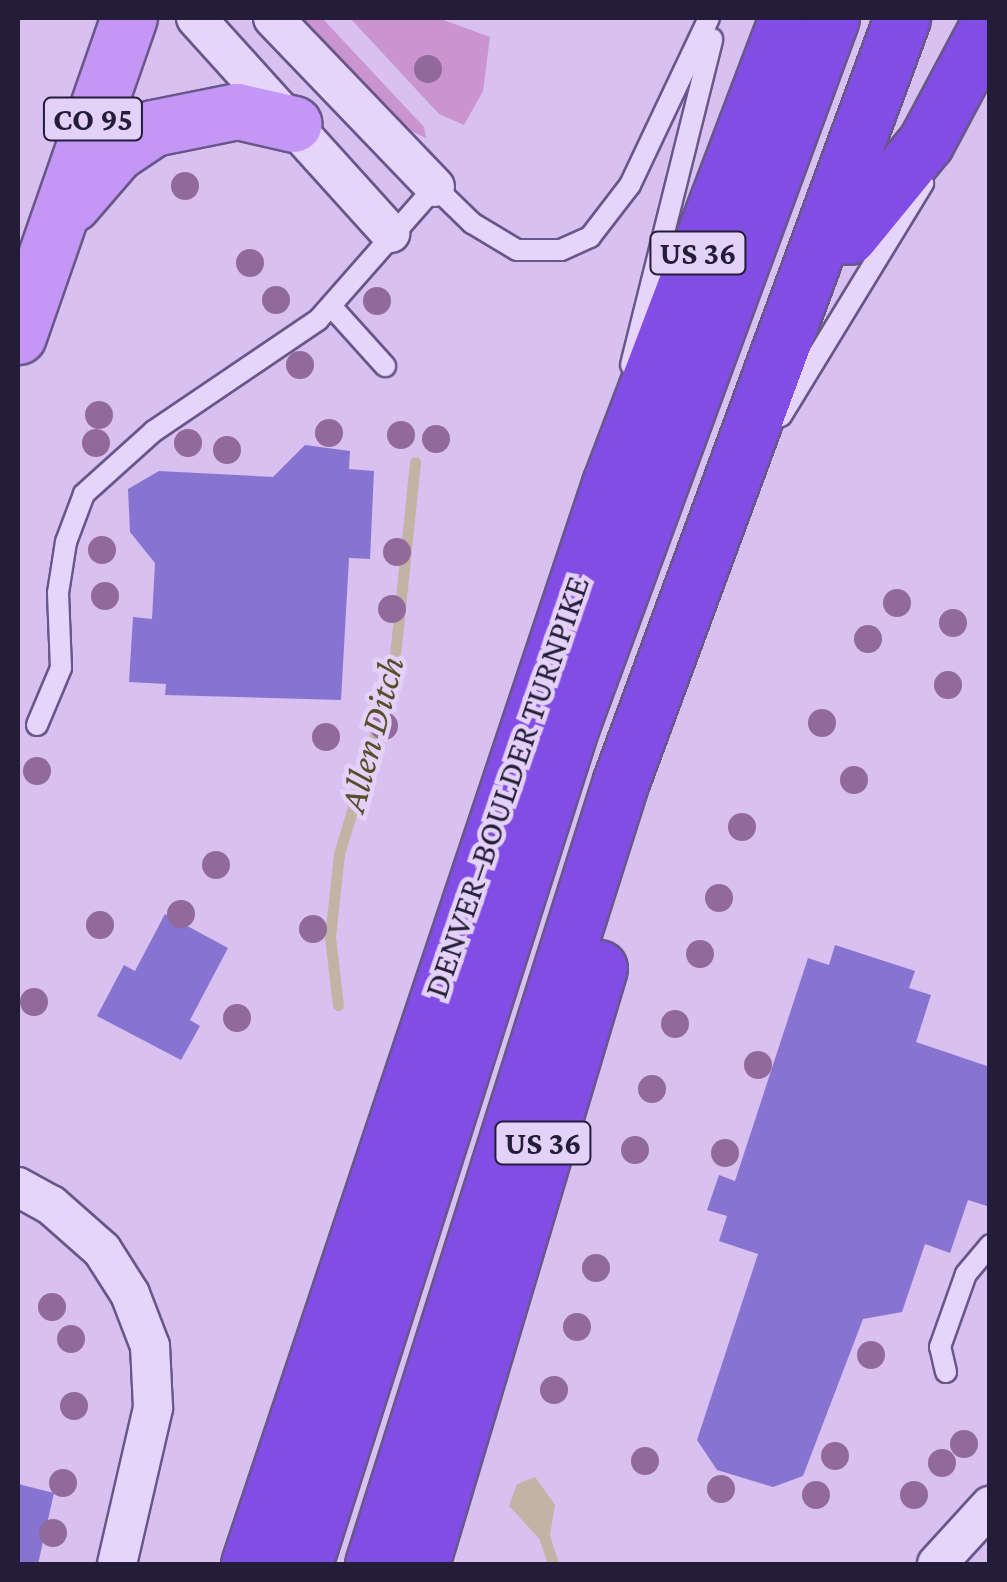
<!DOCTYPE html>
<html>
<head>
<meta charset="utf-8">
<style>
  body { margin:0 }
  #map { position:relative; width:1007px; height:1582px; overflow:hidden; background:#d8c1f0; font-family:"Crimson Pro",serif }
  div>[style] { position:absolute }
  .green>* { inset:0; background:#c994cf }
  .water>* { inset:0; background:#c2b3a4 }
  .stream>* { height:11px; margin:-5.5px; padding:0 5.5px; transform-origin:5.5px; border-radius:5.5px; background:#c2b3a4 }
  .building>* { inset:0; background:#8774d0 }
  .roads { filter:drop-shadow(2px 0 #68578b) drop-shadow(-2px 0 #68578b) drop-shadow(0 2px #68578b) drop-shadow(0 -2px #68578b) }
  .lane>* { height:20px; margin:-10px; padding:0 10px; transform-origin:10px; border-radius:10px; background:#e7d4fa }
  .street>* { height:38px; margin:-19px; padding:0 19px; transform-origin:19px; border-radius:19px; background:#e7d4fa }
  .primary>* { height:55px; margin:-27.5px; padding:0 27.5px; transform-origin:27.5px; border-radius:27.5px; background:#c496f6 }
  .highway>* { height:55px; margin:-27.5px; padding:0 27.5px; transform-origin:27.5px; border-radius:27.5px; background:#814de4 }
  .trees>* { width:28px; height:28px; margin:-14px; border-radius:50%; background:#916a9b }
  span { translate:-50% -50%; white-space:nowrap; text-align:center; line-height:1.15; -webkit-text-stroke:9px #e4d1f7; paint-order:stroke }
  .shield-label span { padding:2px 8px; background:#e4d1f7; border:2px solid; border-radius:8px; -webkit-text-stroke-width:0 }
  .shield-label { font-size:32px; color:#241d39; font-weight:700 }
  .street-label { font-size:35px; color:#241d39 }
  .water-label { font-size:38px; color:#5a4d2b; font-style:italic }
  .frame { position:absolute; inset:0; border:20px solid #241d39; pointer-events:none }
</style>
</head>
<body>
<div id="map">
  <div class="green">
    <div style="clip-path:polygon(301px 18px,322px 18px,424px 127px,426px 138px,407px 129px)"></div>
    <div style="clip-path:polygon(350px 18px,438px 18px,490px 37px,483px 91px,464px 125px,439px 114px)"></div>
  </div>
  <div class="water">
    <div style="clip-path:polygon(535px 1477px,555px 1505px,548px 1548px,509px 1506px,517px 1484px)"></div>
  </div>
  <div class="stream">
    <div style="left:338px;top:1005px;width:68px;rotate:-96.7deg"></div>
    <div style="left:330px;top:937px;width:83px;rotate:-83.8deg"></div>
    <div style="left:339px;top:854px;width:187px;rotate:-73.2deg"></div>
    <div style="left:393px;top:675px;width:214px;rotate:-84.1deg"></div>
    <div style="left:544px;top:1536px;width:29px;rotate:72deg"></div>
  </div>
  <div class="building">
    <div style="clip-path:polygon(305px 445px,350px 451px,349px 469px,374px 471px,370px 559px,349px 558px,341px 700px,165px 695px,166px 684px,129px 682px,133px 617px,152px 619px,155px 563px,130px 532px,128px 489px,159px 471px,273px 477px)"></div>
    <div style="clip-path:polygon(165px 914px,228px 948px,190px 1020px,200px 1026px,181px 1060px,97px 1016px,124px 965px,135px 971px)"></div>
    <div style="clip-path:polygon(835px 945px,915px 971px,909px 988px,931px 995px,916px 1042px,990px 1067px,990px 1207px,968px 1200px,950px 1253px,925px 1244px,902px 1312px,863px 1319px,803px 1476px,773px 1487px,717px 1470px,697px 1440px,758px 1254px,719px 1241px,727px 1216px,707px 1210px,719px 1175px,735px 1181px,808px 958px,829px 965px)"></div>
    <div style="clip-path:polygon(18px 1484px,54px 1493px,38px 1564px,18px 1564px)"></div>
  </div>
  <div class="roads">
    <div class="lane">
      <div style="left:331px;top:306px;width:81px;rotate:48deg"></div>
      <div style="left:631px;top:365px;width:336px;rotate:-76deg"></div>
      <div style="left:781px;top:416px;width:273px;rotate:-58.6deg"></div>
      <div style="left:37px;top:725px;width:62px;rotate:-67.2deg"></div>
      <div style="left:61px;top:668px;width:75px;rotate:-92.3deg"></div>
      <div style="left:58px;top:593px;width:52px;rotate:-81.1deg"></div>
      <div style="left:66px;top:542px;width:51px;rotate:-69.4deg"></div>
      <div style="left:84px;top:494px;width:94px;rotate:-42deg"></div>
      <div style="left:154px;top:431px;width:198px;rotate:-34.1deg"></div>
      <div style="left:318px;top:320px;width:177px;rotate:-48.7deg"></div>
      <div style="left:435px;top:187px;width:52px;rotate:44.2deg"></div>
      <div style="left:472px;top:223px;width:52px;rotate:31deg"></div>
      <div style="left:517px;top:250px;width:44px"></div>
      <div style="left:561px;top:250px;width:32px;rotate:-24deg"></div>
      <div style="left:590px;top:237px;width:66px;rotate:-52.4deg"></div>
      <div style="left:630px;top:185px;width:185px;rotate:-64.7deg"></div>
      <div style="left:946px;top:1372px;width:26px;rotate:-103deg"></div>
      <div style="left:940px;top:1347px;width:77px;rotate:-70.4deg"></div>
      <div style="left:966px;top:1274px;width:38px;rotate:-50deg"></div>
    </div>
    <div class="street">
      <div style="left:196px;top:18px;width:290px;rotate:47.9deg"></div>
      <div style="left:273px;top:18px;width:234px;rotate:46.2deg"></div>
      <div style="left:18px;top:1187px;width:38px;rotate:29deg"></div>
      <div style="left:51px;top:1205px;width:68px;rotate:41.4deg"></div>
      <div style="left:102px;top:1250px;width:52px;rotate:57.5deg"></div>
      <div style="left:130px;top:1294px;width:56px;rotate:69deg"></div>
      <div style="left:150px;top:1346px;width:62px;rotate:87.2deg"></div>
      <div style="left:153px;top:1408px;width:160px;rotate:103deg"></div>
      <div style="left:937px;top:1564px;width:79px;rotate:-47.6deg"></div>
    </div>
    <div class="primary">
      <div style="left:72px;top:204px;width:67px;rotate:-49.2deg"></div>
      <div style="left:116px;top:153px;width:45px;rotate:-34deg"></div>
      <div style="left:153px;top:128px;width:86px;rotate:-11.4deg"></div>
      <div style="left:237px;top:111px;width:58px;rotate:12.8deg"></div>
      <div style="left:18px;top:336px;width:337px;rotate:-70.8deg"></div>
    </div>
    <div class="highway">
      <div style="left:849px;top:236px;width:122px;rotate:-50.7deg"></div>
      <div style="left:926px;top:142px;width:136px;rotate:-61.9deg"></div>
      <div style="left:249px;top:1564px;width:1139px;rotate:-71.52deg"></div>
      <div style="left:610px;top:484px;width:498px;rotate:-69.2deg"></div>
      <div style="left:304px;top:1564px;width:880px;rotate:-72.33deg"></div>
      <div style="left:571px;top:726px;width:754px;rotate:-69.84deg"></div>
      <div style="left:373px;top:1564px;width:821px;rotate:-72.43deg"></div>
      <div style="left:621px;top:781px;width:813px;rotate:-69.78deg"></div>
      <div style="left:421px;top:1564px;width:622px;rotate:-73.37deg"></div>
    </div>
  </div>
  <div class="trees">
    <div style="left:428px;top:69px"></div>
    <div style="left:185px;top:186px"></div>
    <div style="left:250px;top:263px"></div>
    <div style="left:276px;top:300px"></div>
    <div style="left:377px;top:301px"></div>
    <div style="left:300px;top:365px"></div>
    <div style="left:99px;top:415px"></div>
    <div style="left:329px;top:433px"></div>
    <div style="left:401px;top:435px"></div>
    <div style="left:436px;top:439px"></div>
    <div style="left:96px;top:443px"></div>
    <div style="left:188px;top:443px"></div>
    <div style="left:227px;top:450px"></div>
    <div style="left:102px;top:550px"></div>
    <div style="left:397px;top:552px"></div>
    <div style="left:105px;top:596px"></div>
    <div style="left:897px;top:603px"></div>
    <div style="left:392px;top:609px"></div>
    <div style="left:953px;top:623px"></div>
    <div style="left:868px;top:639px"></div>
    <div style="left:948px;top:685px"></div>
    <div style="left:822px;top:723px"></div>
    <div style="left:384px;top:726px"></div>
    <div style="left:326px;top:737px"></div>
    <div style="left:37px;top:771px"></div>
    <div style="left:854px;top:780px"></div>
    <div style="left:742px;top:827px"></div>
    <div style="left:216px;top:865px"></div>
    <div style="left:719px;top:898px"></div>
    <div style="left:181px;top:914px"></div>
    <div style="left:100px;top:925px"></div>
    <div style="left:313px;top:929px"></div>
    <div style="left:700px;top:954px"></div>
    <div style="left:34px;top:1002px"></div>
    <div style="left:237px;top:1018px"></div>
    <div style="left:675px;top:1024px"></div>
    <div style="left:758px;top:1065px"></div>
    <div style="left:652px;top:1089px"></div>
    <div style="left:635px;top:1150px"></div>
    <div style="left:725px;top:1153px"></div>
    <div style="left:596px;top:1268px"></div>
    <div style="left:52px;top:1307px"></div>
    <div style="left:577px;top:1327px"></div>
    <div style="left:71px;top:1339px"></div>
    <div style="left:871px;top:1355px"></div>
    <div style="left:554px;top:1390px"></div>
    <div style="left:74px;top:1406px"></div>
    <div style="left:964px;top:1444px"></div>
    <div style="left:835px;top:1456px"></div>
    <div style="left:645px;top:1461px"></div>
    <div style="left:942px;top:1463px"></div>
    <div style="left:63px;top:1483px"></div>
    <div style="left:721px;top:1489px"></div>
    <div style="left:816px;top:1495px"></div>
    <div style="left:914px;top:1495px"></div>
    <div style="left:53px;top:1533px"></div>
  </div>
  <div class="shield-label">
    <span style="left:93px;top:119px">CO 95</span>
    <span style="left:698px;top:253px">US 36</span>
    <span style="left:543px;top:1143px">US 36</span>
  </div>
  <div class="street-label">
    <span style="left:507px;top:787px;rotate:-71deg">DENVER–BOULDER TURNPIKE</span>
  </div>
  <div class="water-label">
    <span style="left:372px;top:734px;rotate:-75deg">Allen Ditch</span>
  </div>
  <div class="frame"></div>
</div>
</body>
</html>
